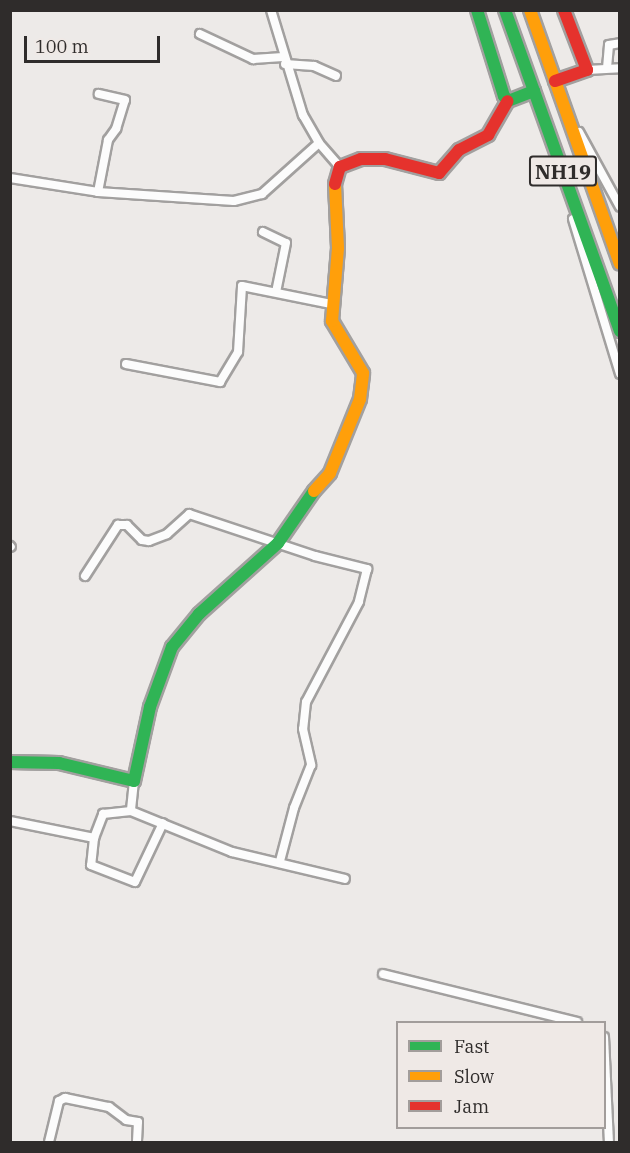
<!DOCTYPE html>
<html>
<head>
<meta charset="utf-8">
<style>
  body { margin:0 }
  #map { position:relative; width:630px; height:1153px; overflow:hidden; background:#edeae8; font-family:"IBM Plex Serif",serif }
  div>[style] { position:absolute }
  .roads { filter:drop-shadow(2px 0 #a2a09f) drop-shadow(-2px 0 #a2a09f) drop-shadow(0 2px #a2a09f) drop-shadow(0 -2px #a2a09f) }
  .street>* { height:8px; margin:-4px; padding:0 4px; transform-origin:4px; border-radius:4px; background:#fcfcfc }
  .fast>* { height:12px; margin:-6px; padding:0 6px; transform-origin:6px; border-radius:6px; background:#30b455 }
  .slow>* { height:12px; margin:-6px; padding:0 6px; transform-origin:6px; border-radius:6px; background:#ff9f0a }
  .jam>* { height:12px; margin:-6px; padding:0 6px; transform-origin:6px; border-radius:6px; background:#e5322d }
  span { translate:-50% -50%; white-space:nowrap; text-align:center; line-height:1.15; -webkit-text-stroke:4.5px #efe9e6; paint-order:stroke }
  .shield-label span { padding:2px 4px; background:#efe9e6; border:2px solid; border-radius:4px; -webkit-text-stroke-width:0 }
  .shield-label { font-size:20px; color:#2f2c2b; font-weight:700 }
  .frame { position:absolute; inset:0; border:12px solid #2f2c2b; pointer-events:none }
  .legend { position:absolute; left:396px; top:1021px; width:210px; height:108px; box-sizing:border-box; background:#efe9e6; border:2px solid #a29d9b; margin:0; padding:8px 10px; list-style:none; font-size:18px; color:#2f2c2b }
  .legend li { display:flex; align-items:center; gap:12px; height:30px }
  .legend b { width:30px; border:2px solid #a29d9b }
  .scale { position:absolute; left:24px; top:36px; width:136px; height:27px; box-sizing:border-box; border:3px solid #2f2c2b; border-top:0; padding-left:8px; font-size:18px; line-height:21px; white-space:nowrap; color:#2f2c2b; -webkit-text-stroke:4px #efe9e6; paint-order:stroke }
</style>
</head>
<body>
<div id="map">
  <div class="roads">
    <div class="street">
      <div style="left:271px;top:10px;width:110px;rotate:73.1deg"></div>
      <div style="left:303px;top:115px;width:32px;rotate:60deg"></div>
      <div style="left:319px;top:143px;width:32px;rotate:49deg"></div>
      <div style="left:200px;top:34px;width:59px;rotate:25.3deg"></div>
      <div style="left:253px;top:59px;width:30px;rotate:-4deg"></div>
      <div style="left:285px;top:64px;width:29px;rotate:4deg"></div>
      <div style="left:314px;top:66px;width:24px;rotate:24deg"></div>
      <div style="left:607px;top:68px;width:23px;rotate:-85deg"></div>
      <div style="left:609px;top:45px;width:11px;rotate:-10deg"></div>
      <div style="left:587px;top:70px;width:33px;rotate:-3deg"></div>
      <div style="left:579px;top:132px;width:85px;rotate:61.3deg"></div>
      <div style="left:10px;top:178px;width:89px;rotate:9deg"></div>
      <div style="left:98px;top:192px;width:136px;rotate:3.8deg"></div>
      <div style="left:234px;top:201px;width:29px;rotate:-14deg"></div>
      <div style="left:262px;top:194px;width:76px;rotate:-41.8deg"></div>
      <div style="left:98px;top:192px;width:53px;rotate:-79.1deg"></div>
      <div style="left:108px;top:140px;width:14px;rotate:-54deg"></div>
      <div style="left:116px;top:129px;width:30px;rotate:-73deg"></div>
      <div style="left:125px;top:100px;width:27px;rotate:-167deg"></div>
      <div style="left:573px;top:219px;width:162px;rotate:73.1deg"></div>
      <div style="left:263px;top:232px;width:25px;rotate:26deg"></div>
      <div style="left:286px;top:243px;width:50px;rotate:101.5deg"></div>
      <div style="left:126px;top:364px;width:96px;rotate:10.8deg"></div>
      <div style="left:220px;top:382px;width:35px;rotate:-59deg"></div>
      <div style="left:238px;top:352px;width:66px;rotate:-86.5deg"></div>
      <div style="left:242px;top:286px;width:91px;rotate:11.4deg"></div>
      <div style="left:10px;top:546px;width:1px;rotate:45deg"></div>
      <div style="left:85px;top:576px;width:61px;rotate:-57.1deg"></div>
      <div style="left:118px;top:525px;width:9px"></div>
      <div style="left:127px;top:525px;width:21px;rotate:45deg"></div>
      <div style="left:142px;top:540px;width:7px;rotate:8deg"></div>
      <div style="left:149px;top:541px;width:19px;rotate:-21deg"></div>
      <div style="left:167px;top:534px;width:30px;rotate:-42deg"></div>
      <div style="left:189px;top:514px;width:133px;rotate:18.4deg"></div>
      <div style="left:315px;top:556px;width:54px;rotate:14deg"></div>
      <div style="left:367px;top:569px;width:34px;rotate:104deg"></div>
      <div style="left:359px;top:602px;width:113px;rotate:117.9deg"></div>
      <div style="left:306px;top:702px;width:27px;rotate:96deg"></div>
      <div style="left:303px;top:729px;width:37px;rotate:77deg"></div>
      <div style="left:311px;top:765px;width:46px;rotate:111.6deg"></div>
      <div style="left:294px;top:808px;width:55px;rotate:104.8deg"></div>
      <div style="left:134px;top:781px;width:30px;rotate:96deg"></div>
      <div style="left:131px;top:811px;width:109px;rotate:22.1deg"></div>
      <div style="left:232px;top:852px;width:116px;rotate:13.4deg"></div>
      <div style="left:10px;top:821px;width:86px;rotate:11.4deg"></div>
      <div style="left:94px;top:838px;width:26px;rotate:-69deg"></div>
      <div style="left:103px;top:814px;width:28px;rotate:-6deg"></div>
      <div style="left:94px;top:838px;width:27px;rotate:96deg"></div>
      <div style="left:91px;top:865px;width:47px;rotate:21.1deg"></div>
      <div style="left:135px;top:882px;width:65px;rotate:-64.6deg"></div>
      <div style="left:383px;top:974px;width:200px;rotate:13.9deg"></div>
      <div style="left:604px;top:1037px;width:105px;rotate:87.3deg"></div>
      <div style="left:49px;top:1142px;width:42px;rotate:-76.3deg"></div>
      <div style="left:59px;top:1101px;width:7px;rotate:-27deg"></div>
      <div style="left:65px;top:1098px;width:45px;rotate:11.6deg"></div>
      <div style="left:109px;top:1107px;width:21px;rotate:37deg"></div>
      <div style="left:126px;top:1120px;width:12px;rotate:9deg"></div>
      <div style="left:138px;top:1122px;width:20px;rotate:93deg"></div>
    </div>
    <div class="fast">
      <div style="left:477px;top:10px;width:90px;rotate:72.6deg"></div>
      <div style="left:504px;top:96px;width:6px;rotate:51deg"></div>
      <div style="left:508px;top:101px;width:28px;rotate:-21deg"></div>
      <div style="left:505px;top:10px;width:341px;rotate:70.3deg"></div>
      <div style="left:10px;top:762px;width:49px;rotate:1.2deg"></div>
      <div style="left:59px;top:763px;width:77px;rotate:13.5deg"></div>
      <div style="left:134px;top:781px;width:76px;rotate:-77.8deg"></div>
      <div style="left:150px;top:707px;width:64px;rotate:-69.9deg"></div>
      <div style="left:172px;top:647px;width:43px;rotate:-50.7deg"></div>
      <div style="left:199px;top:614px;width:106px;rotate:-41.9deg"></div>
      <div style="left:278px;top:543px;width:63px;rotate:-55.3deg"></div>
    </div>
    <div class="slow">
      <div style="left:530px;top:10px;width:269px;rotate:70.5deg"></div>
      <div style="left:314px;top:491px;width:24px;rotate:-48deg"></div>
      <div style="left:330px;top:473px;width:80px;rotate:-67.9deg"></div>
      <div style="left:360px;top:399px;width:26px;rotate:-83deg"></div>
      <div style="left:363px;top:373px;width:61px;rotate:-120.8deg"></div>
      <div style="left:332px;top:321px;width:73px;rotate:-85.3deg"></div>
      <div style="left:338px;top:248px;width:64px;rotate:-92.7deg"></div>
    </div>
    <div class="jam">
      <div style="left:555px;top:81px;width:34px;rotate:-19deg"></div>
      <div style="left:587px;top:70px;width:64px;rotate:-111deg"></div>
      <div style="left:335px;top:184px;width:18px;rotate:-74deg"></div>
      <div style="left:340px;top:167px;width:22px;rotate:-21deg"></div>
      <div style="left:361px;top:159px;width:24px"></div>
      <div style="left:385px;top:159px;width:56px;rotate:14.5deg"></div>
      <div style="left:439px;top:173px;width:30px;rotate:-49deg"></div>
      <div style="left:459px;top:150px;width:33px;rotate:-27deg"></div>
      <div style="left:488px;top:135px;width:39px;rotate:-60deg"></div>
    </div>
  </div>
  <div class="shield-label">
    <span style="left:563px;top:171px">NH19</span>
  </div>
  <div class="frame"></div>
  <ul class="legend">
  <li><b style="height:8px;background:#30b455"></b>Fast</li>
  <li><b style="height:8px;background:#ff9f0a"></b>Slow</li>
  <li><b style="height:8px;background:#e5322d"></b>Jam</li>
  </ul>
  <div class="scale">100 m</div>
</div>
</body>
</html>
